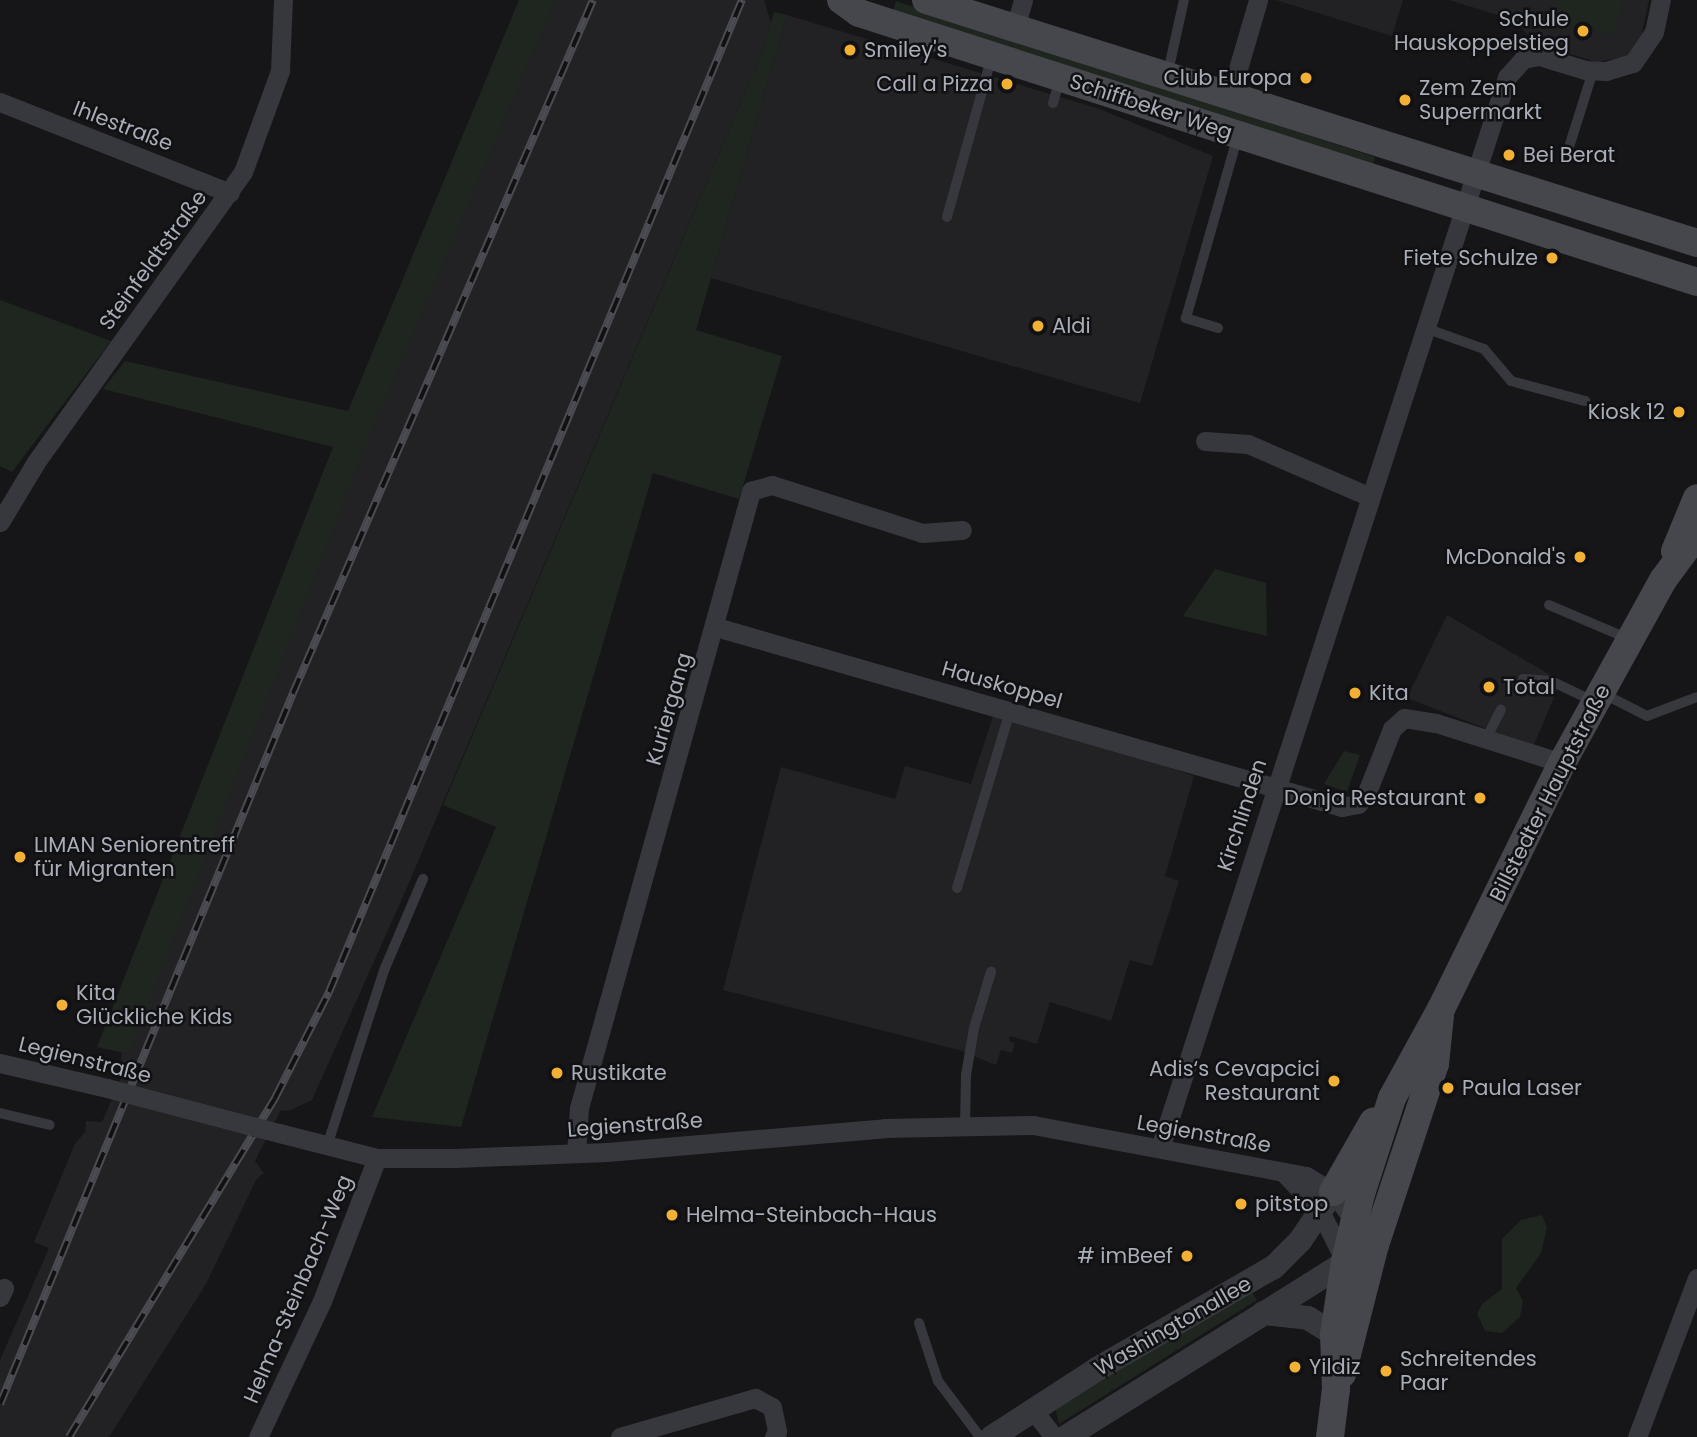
<!DOCTYPE html>
<html>
<head>
<meta charset="utf-8">
<style>
  body { margin:0 }
  #map { position:relative; width:1697px; height:1437px; overflow:hidden; background:#161618; font-family:Poppins,sans-serif }
  div>[style] { position:absolute }
  .built>* { inset:0; background:#222225 }
  .green>* { inset:0; background:#1e261f }
  .service>* { height:10px; margin:-5px; padding:0 5px; transform-origin:5px; border-radius:5px; background:#37383d }
  .minor>* { height:19px; margin:-9.5px; padding:0 9.5px; transform-origin:9.5px; border-radius:9.5px; background:#37383d }
  .tertiary>* { height:24px; margin:-12px; padding:0 12px; transform-origin:12px; border-radius:12px; background:#37383d }
  .secondary>* { height:28px; margin:-14px; padding:0 14px; transform-origin:14px; border-radius:14px; background:#45474d }
  .rail>* { height:8px; margin-top:-4px; transform-origin:0; background:repeating-linear-gradient(90deg,#111113 0 16px,#4a4c52 0 32px); box-sizing:border-box; border-block:2px solid #4a4c52 }
  .minor-bridge>* { height:19px; margin:-9.5px; padding:0 9.5px; transform-origin:9.5px; border-radius:9.5px; background:#37383d }
  .dots>* { width:19px; height:19px; translate:-50% -50%; box-sizing:border-box; border:4px solid #111113; border-radius:50% }
  span { translate:-50% -50%; white-space:nowrap; text-align:center; line-height:1.15; -webkit-text-stroke:5px #111113; paint-order:stroke }
  .poi-label { font-size:21px; color:#a8adb8 }
  .right { translate:-100% -50%; text-align:right }
  .left { translate:0 -50%; text-align:left }
  .street-label { font-size:21px; color:#a8adb8 }
</style>
</head>
<body>
<div id="map">
  <div class="built">
    <div style="clip-path:polygon(554px 0,764px 0,771px 23px,765px 45px,405px 892px,312px 1100px,289px 1111px,281px 1110px,255px 1161px,264px 1173px,256px 1180px,206px 1284px,109px 1437px,0 1437px,0 1360px,49px 1248px,34px 1242px,75px 1144px,85px 1132px,86px 1121px,102px 1122px,127px 1065px,121px 1063px,126px 1007px)"></div>
    <div style="clip-path:polygon(1276px 0,1403px 0,1392px 36px)"></div>
    <div style="clip-path:polygon(1449px 0,1649px 0,1640px 42px,1626px 57px,1596px 62px,1535px 43px,1514px 20px)"></div>
    <div style="clip-path:polygon(787px 15px,1100px 109px,1213px 156px,1140px 403px,711px 278px)"></div>
    <div style="clip-path:polygon(1447px 615px,1561px 681px,1533px 747px,1407px 698px)"></div>
    <div style="clip-path:polygon(996px 707px,1194px 776px,1165px 876px,1179px 881px,1152px 966px,1130px 960px,1111px 1021px,1050px 1002px,1037px 1044px,1010px 1036px,1009px 1041px,1015px 1043px,1012px 1053px,1001px 1050px,996px 1065px,959px 1050px,723px 990px,781px 767px,895px 799px,905px 766px,971px 784px)"></div>
  </div>
  <div class="green">
    <div style="clip-path:polygon(519px 0,555px 0,368px 439px,128px 1054px,97px 1047px,333px 447px,103px 389px,125px 361px,348px 411px)"></div>
    <div style="clip-path:polygon(1555px 0,1622px 0,1614px 35px,1550px 21px)"></div>
    <div style="clip-path:polygon(896px 1px,1375px 157px,1373px 164px,893px 11px)"></div>
    <div style="clip-path:polygon(774px 12px,787px 15px,696px 330px,782px 356px,739px 499px,653px 473px,461px 1127px,372px 1117px,496px 827px,443px 805px,765px 45px)"></div>
    <div style="clip-path:polygon(0 300px,111px 341px,12px 472px,0 466px)"></div>
    <div style="clip-path:polygon(1215px 569px,1266px 583px,1267px 636px,1183px 616px)"></div>
    <div style="clip-path:polygon(1344px 751px,1360px 755px,1347px 792px,1324px 784px)"></div>
    <div style="clip-path:polygon(1542px 1215px,1547px 1228px,1541px 1253px,1516px 1288px,1523px 1301px,1520px 1317px,1502px 1333px,1485px 1331px,1477px 1314px,1482px 1304px,1502px 1289px,1502px 1239px,1521px 1220px)"></div>
    <div style="clip-path:polygon(1251px 1291px,1257px 1300px,1059px 1424px,1055px 1407px)"></div>
  </div>
  <div class="service">
    <div style="left:1168px;top:72px;width:74px;rotate:-77.5deg"></div>
    <div style="left:1053px;top:103px;width:26px;rotate:-74deg"></div>
    <div style="left:1570px;top:144px;width:77px;rotate:-72.5deg"></div>
    <div style="left:947px;top:217px;width:164px;rotate:-74.4deg"></div>
    <div style="left:1218px;top:328px;width:34px;rotate:-163deg"></div>
    <div style="left:1186px;top:318px;width:189px;rotate:-74.1deg"></div>
    <div style="left:1425px;top:328px;width:63px;rotate:19.6deg"></div>
    <div style="left:1484px;top:349px;width:42px;rotate:49.8deg"></div>
    <div style="left:1511px;top:381px;width:77px;rotate:15.1deg"></div>
    <div style="left:1549px;top:605px;width:87px;rotate:23deg"></div>
    <div style="left:1523px;top:679px;width:28px;rotate:4deg"></div>
    <div style="left:1551px;top:681px;width:49px;rotate:25.5deg"></div>
    <div style="left:1604px;top:694px;width:48px;rotate:27.1deg"></div>
    <div style="left:1647px;top:716px;width:53px;rotate:-20.8deg"></div>
    <div style="left:1486px;top:739px;width:33px;rotate:-63deg"></div>
    <div style="left:957px;top:888px;width:185px;rotate:-73.3deg"></div>
    <div style="left:0;top:1113px;width:51px;rotate:13.5deg"></div>
    <div style="left:965px;top:1127px;width:52px;rotate:-88.9deg"></div>
    <div style="left:966px;top:1075px;width:48px;rotate:-80.3deg"></div>
    <div style="left:974px;top:1028px;width:59px;rotate:-73.1deg"></div>
    <div style="left:327px;top:1146px;width:187px;rotate:-72deg"></div>
    <div style="left:385px;top:968px;width:97px;rotate:-66.9deg"></div>
    <div style="left:919px;top:1323px;width:61px;rotate:71.9deg"></div>
    <div style="left:938px;top:1381px;width:70px;rotate:53.1deg"></div>
  </div>
  <div class="minor">
    <div style="left:1015px;top:28px;width:29px;rotate:-74deg"></div>
    <div style="left:1230px;top:96px;width:100px;rotate:-73.7deg"></div>
    <div style="left:0;top:102px;width:247px;rotate:21.6deg"></div>
    <div style="left:1205px;top:441px;width:43px;rotate:4deg"></div>
    <div style="left:1248px;top:444px;width:131px;rotate:23.4deg"></div>
    <div style="left:0;top:522px;width:70px;rotate:-59deg"></div>
    <div style="left:36px;top:462px;width:356px;rotate:-54.5deg"></div>
    <div style="left:243px;top:172px;width:108px;rotate:-69.9deg"></div>
    <div style="left:280px;top:71px;width:71px;rotate:-87.6deg"></div>
    <div style="left:716px;top:627px;width:651px;rotate:16.04deg"></div>
    <div style="left:1342px;top:807px;width:16px;rotate:-11deg"></div>
    <div style="left:1358px;top:804px;width:15px;rotate:-53deg"></div>
    <div style="left:1367px;top:792px;width:68px;rotate:-68.4deg"></div>
    <div style="left:1392px;top:729px;width:16px;rotate:-43deg"></div>
    <div style="left:1404px;top:718px;width:32px;rotate:9deg"></div>
    <div style="left:1436px;top:723px;width:132px;rotate:17.6deg"></div>
    <div style="left:0;top:1063px;width:110px;rotate:13.2deg"></div>
    <div style="left:279px;top:1133px;width:101px;rotate:14.3deg"></div>
    <div style="left:377px;top:1158px;width:78px"></div>
    <div style="left:455px;top:1158px;width:152px;rotate:-2.3deg"></div>
    <div style="left:607px;top:1152px;width:279px;rotate:-4.9deg"></div>
    <div style="left:885px;top:1128px;width:148px;rotate:-1.2deg"></div>
    <div style="left:1033px;top:1125px;width:278px;rotate:10.6deg"></div>
    <div style="left:1306px;top:1176px;width:31px;rotate:31deg"></div>
    <div style="left:1333px;top:1192px;width:42px;rotate:53.7deg"></div>
    <div style="left:1160px;top:1148px;width:1126px;rotate:-72.05deg"></div>
    <div style="left:1507px;top:77px;width:24px;rotate:-48deg"></div>
    <div style="left:1523px;top:59px;width:16px;rotate:-11deg"></div>
    <div style="left:1539px;top:56px;width:48px;rotate:16.9deg"></div>
    <div style="left:1585px;top:70px;width:21px;rotate:3deg"></div>
    <div style="left:1606px;top:71px;width:28px;rotate:-17deg"></div>
    <div style="left:1633px;top:63px;width:37px;rotate:-56deg"></div>
    <div style="left:1654px;top:32px;width:33px;rotate:-78deg"></div>
    <div style="left:576px;top:1153px;width:45px;rotate:-86.2deg"></div>
    <div style="left:579px;top:1108px;width:641px;rotate:-74.42deg"></div>
    <div style="left:751px;top:491px;width:22px;rotate:-16deg"></div>
    <div style="left:772px;top:485px;width:157px;rotate:17.7deg"></div>
    <div style="left:922px;top:533px;width:40px;rotate:-4.3deg"></div>
    <div style="left:1285px;top:1174px;width:51px;rotate:46.6deg"></div>
    <div style="left:1320px;top:1211px;width:56px;rotate:63.4deg"></div>
    <div style="left:0;top:1297px;width:10px;rotate:-66deg"></div>
    <div style="left:1033px;top:1410px;width:34px;rotate:52deg"></div>
    <div style="left:258px;top:1437px;width:150px;rotate:-64.8deg"></div>
    <div style="left:322px;top:1301px;width:153px;rotate:-69deg"></div>
    <div style="left:620px;top:1437px;width:141px;rotate:-16.1deg"></div>
    <div style="left:755px;top:1398px;width:19px;rotate:28deg"></div>
    <div style="left:772px;top:1407px;width:25px;rotate:78deg"></div>
    <div style="left:777px;top:1431px;width:7px;rotate:117deg"></div>
    <div style="left:1637px;top:1437px;width:170px;rotate:-69.3deg"></div>
  </div>
  <div class="tertiary">
    <div style="left:1263px;top:1313px;width:45px;rotate:6.3deg"></div>
    <div style="left:1308px;top:1318px;width:31px;rotate:32deg"></div>
    <div style="left:992px;top:1437px;width:125px;rotate:-32.9deg"></div>
    <div style="left:1097px;top:1369px;width:204px;rotate:-30deg"></div>
    <div style="left:1274px;top:1267px;width:37px;rotate:-45deg"></div>
    <div style="left:1300px;top:1241px;width:59px;rotate:-56deg"></div>
    <div style="left:1066px;top:1437px;width:345px;rotate:-32deg"></div>
  </div>
  <div class="secondary">
    <div style="left:841px;top:0;width:22px;rotate:36deg"></div>
    <div style="left:859px;top:13px;width:880px;rotate:17.8deg"></div>
    <div style="left:926px;top:0;width:808px;rotate:17.49deg"></div>
    <div style="left:1675px;top:551px;width:57px;rotate:-67.5deg"></div>
    <div style="left:1333px;top:1192px;width:81px;rotate:-60.3deg"></div>
    <div style="left:1342px;top:1374px;width:133px;rotate:-75.7deg"></div>
    <div style="left:1375px;top:1245px;width:191px;rotate:-71.7deg"></div>
    <div style="left:1435px;top:1064px;width:48px;rotate:-84.1deg"></div>
    <div style="left:1330px;top:1437px;width:48px;rotate:-82.9deg"></div>
    <div style="left:1336px;top:1389px;width:55px;rotate:-92.1deg"></div>
    <div style="left:1334px;top:1334px;width:74px;rotate:-81.4deg"></div>
    <div style="left:1345px;top:1261px;width:69px;rotate:-76.6deg"></div>
    <div style="left:1361px;top:1194px;width:101px;rotate:-72.1deg"></div>
    <div style="left:1392px;top:1098px;width:102px;rotate:-61.2deg"></div>
    <div style="left:1441px;top:1009px;width:274px;rotate:-63.8deg"></div>
    <div style="left:1562px;top:763px;width:209px;rotate:-61.1deg"></div>
    <div style="left:1663px;top:580px;width:57px;rotate:-53.5deg"></div>
  </div>
  <div class="rail">
    <div style="left:0;top:1404px;width:769px;rotate:-67.6deg"></div>
    <div style="left:293px;top:693px;width:755px;rotate:-66.59deg"></div>
    <div style="left:69px;top:1437px;width:397px;rotate:-58.7deg"></div>
    <div style="left:275px;top:1098px;width:119px;rotate:-63deg"></div>
    <div style="left:329px;top:992px;width:1075px;rotate:-67.4deg"></div>
  </div>
  <div class="minor-bridge">
    <div style="left:107px;top:1088px;width:178px;rotate:14.7deg"></div>
  </div>
  <div class="dots">
    <div style="left:1583px;top:31px;background:#f2b134"></div>
    <div style="left:850px;top:50px;background:#f2b134"></div>
    <div style="left:1306px;top:78px;background:#f2b134"></div>
    <div style="left:1007px;top:84px;background:#f2b134"></div>
    <div style="left:1405px;top:100px;background:#f2b134"></div>
    <div style="left:1509px;top:155px;background:#f2b134"></div>
    <div style="left:1552px;top:258px;background:#f2b134"></div>
    <div style="left:1038px;top:326px;background:#f2b134"></div>
    <div style="left:1679px;top:412px;background:#f2b134"></div>
    <div style="left:1580px;top:557px;background:#f2b134"></div>
    <div style="left:1489px;top:687px;background:#f2b134"></div>
    <div style="left:1355px;top:693px;background:#f2b134"></div>
    <div style="left:1480px;top:798px;background:#f2b134"></div>
    <div style="left:20px;top:857px;background:#f2b134"></div>
    <div style="left:62px;top:1005px;background:#f2b134"></div>
    <div style="left:557px;top:1073px;background:#f2b134"></div>
    <div style="left:1334px;top:1081px;background:#f2b134"></div>
    <div style="left:1448px;top:1088px;background:#f2b134"></div>
    <div style="left:1241px;top:1204px;background:#f2b134"></div>
    <div style="left:672px;top:1215px;background:#f2b134"></div>
    <div style="left:1187px;top:1256px;background:#f2b134"></div>
    <div style="left:1295px;top:1367px;background:#f2b134"></div>
    <div style="left:1386px;top:1371px;background:#f2b134"></div>
  </div>
  <div class="poi-label">
    <span class="right" style="left:1569px;top:31px">Schule<br>Hauskoppelstieg</span>
    <span class="left" style="left:864px;top:50px">Smiley's</span>
    <span class="right" style="left:1292px;top:78px">Club Europa</span>
    <span class="right" style="left:993px;top:84px">Call a Pizza</span>
    <span class="left" style="left:1419px;top:100px">Zem Zem<br>Supermarkt</span>
    <span class="left" style="left:1523px;top:155px">Bei Berat</span>
    <span class="right" style="left:1538px;top:258px">Fiete Schulze</span>
    <span class="left" style="left:1052px;top:326px">Aldi</span>
    <span class="right" style="left:1665px;top:412px">Kiosk 12</span>
    <span class="right" style="left:1566px;top:557px">McDonald's</span>
    <span class="left" style="left:1503px;top:687px">Total</span>
    <span class="left" style="left:1369px;top:693px">Kita</span>
    <span class="right" style="left:1466px;top:798px">Donja Restaurant</span>
    <span class="left" style="left:34px;top:857px">LIMAN Seniorentreff<br>für Migranten</span>
    <span class="left" style="left:76px;top:1005px">Kita<br>Glückliche Kids</span>
    <span class="right" style="left:1320px;top:1081px">Adis‘s Cevapcici<br>Restaurant</span>
    <span class="left" style="left:571px;top:1073px">Rustikate</span>
    <span class="left" style="left:1462px;top:1088px">Paula Laser</span>
    <span class="left" style="left:1255px;top:1204px">pitstop</span>
    <span class="left" style="left:686px;top:1215px">Helma-Steinbach-Haus</span>
    <span class="right" style="left:1173px;top:1256px"># imBeef</span>
    <span class="left" style="left:1400px;top:1371px">Schreitendes<br>Paar</span>
    <span class="left" style="left:1309px;top:1367px">Yildiz</span>
  </div>
  <div class="street-label">
    <span style="left:1151px;top:107px;rotate:18deg">Schiffbeker Weg</span>
    <span style="left:123px;top:126px;rotate:21deg">Ihlestraße</span>
    <span style="left:153px;top:260px;rotate:-54deg">Steinfeldtstraße</span>
    <span style="left:1002px;top:685px;rotate:16deg">Hauskoppel</span>
    <span style="left:669px;top:709px;rotate:-74deg">Kuriergang</span>
    <span style="left:1550px;top:793px;rotate:-63deg">Billstedter Hauptstraße</span>
    <span style="left:1242px;top:815px;rotate:-72deg">Kirchlinden</span>
    <span style="left:85px;top:1060px;rotate:14deg">Legienstraße</span>
    <span style="left:635px;top:1125px;rotate:-4deg">Legienstraße</span>
    <span style="left:1204px;top:1134px;rotate:10deg">Legienstraße</span>
    <span style="left:298px;top:1289px;rotate:-67deg">Helma-Steinbach-Weg</span>
    <span style="left:1173px;top:1326px;rotate:-30deg">Washingtonallee</span>
  </div>
</div>
</body>
</html>
